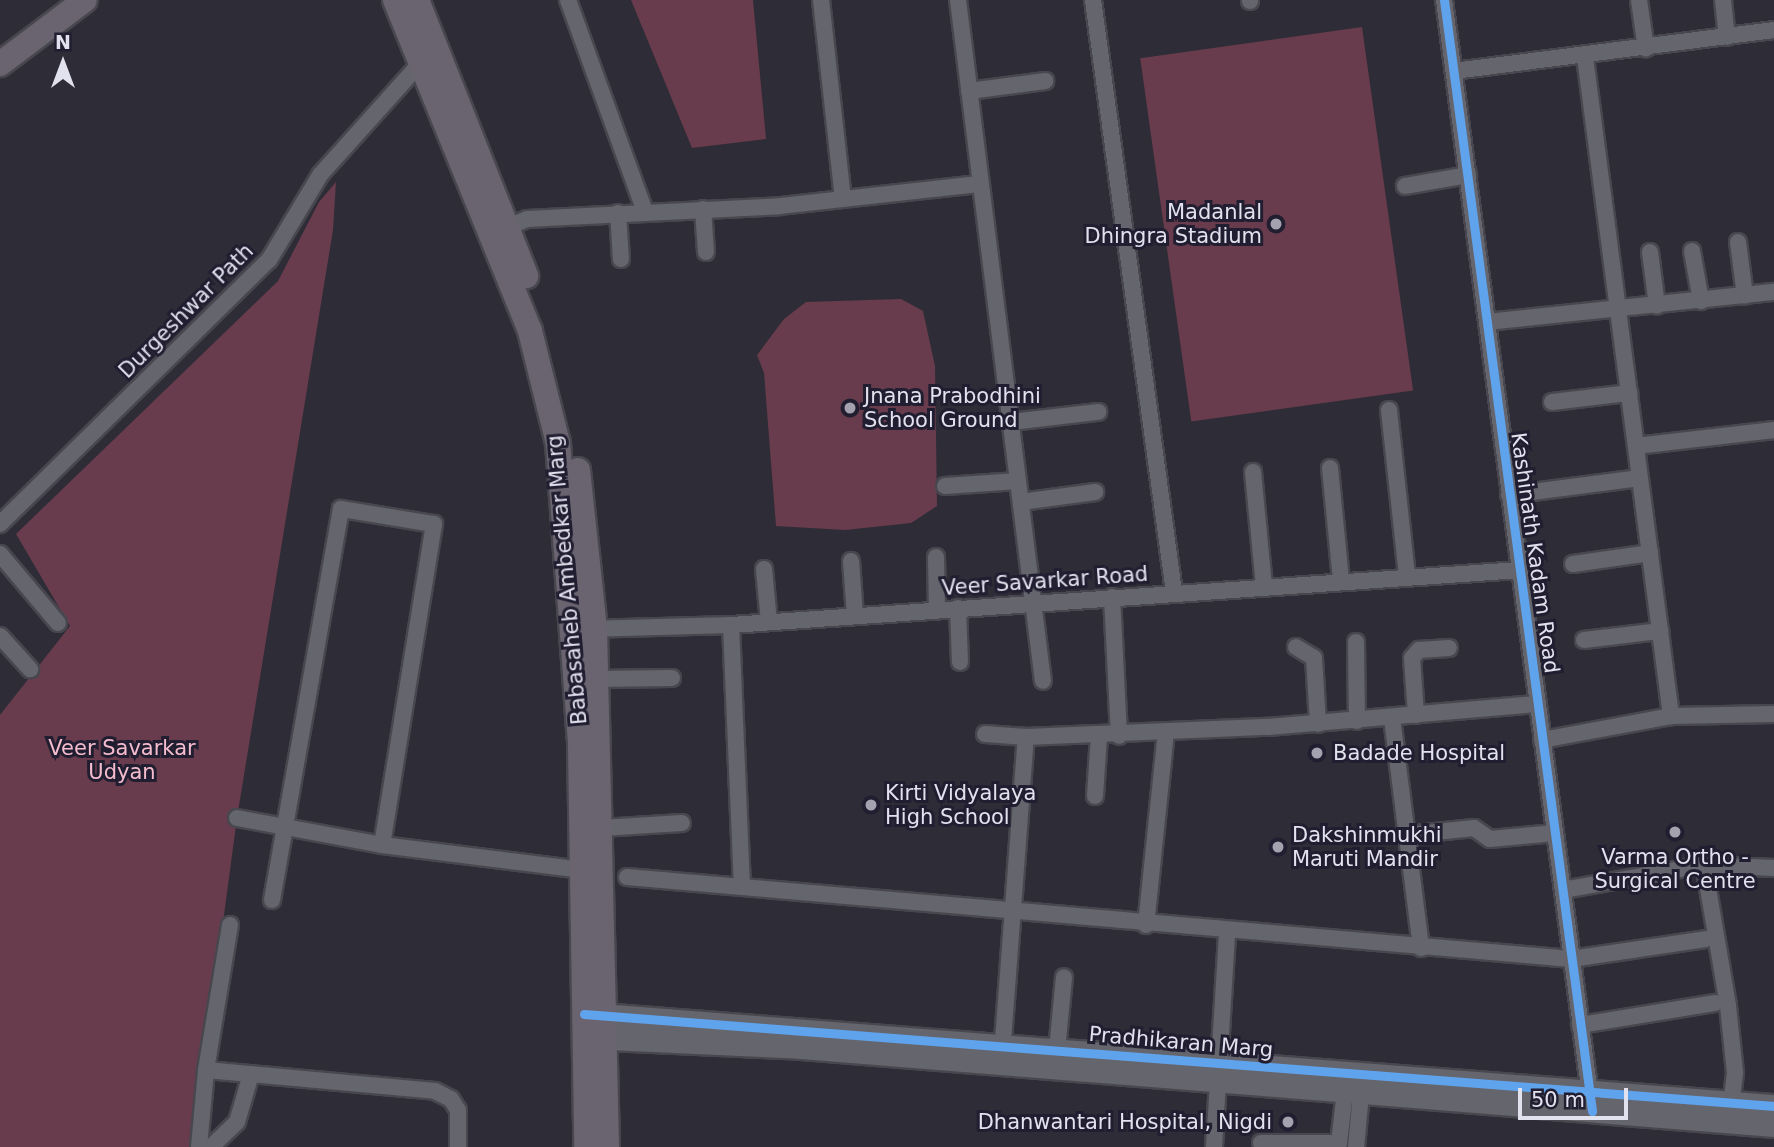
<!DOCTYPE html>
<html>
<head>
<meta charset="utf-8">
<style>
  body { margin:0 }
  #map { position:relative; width:1774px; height:1147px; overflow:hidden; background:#2e2c36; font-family:"DejaVu Sans",sans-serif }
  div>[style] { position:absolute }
  .green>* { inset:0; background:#683c4c; transform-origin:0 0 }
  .roads { filter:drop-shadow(2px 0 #48474f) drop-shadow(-2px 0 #48474f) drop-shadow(0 2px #48474f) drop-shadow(0 -2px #48474f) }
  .street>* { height:16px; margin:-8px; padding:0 8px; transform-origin:8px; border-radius:8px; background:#65656d }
  .secondary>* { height:23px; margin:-11.5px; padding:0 11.5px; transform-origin:11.5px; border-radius:11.5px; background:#65656d }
  .primary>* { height:24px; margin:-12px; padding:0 12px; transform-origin:12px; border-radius:12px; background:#6a6471 }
  .cycleway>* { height:9px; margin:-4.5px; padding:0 4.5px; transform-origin:4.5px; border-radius:4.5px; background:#60a3ed }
  .dots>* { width:19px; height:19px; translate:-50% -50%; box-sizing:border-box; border:4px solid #201e30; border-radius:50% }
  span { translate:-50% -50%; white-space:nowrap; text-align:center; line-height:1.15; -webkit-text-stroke:6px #201e30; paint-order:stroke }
  .poi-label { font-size:21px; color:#e2e1ee }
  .right { translate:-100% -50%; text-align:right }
  .left { translate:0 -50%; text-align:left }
  .street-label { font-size:21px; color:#e2e1ee }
  .park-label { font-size:21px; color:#f5bccd }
  .north { position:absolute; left:28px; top:28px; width:70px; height:70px; -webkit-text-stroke:5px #201e30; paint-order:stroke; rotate:0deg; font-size:19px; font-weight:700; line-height:28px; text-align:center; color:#e2e1ee }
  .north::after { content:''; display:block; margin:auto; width:24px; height:32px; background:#e2e1ee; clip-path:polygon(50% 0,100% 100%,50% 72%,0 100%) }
  .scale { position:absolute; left:1518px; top:1088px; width:110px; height:32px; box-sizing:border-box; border:4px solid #e2e1ee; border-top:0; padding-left:9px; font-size:21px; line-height:24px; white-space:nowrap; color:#e2e1ee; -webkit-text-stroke:5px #201e30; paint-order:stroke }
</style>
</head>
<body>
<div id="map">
  <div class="green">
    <div style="clip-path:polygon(631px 0,753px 0,766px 139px,692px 148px)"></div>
    <div style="left:1362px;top:27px;width:367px;height:224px;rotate:82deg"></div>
    <div style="clip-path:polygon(336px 182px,333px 230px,237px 818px,193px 1147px,0 1147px,0 715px,70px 626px,16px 534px,278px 281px,319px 202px)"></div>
    <div style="clip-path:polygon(901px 299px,923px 311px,935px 366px,937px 506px,911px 523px,845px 530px,776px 526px,764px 373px,757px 355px,784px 319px,806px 302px)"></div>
  </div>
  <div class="roads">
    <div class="street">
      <div style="left:568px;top:0;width:225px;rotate:70deg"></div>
      <div style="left:821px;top:0;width:200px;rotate:83.7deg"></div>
      <div style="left:958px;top:0;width:686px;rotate:82.89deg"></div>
      <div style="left:1093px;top:0;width:598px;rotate:82.21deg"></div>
      <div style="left:1250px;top:0;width:1px;rotate:90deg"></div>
      <div style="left:1444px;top:0;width:1111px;rotate:82.4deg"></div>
      <div style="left:1639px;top:0;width:49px;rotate:81.9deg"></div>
      <div style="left:1723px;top:0;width:37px;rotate:84deg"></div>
      <div style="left:1585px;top:57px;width:665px;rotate:82.56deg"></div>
      <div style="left:1454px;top:71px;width:323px;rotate:-7.3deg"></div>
      <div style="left:969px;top:91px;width:77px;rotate:-7.5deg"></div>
      <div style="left:1405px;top:186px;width:64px;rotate:-9.9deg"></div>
      <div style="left:703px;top:209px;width:43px;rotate:86deg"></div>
      <div style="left:618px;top:213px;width:46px;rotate:86.3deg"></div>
      <div style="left:500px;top:230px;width:29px;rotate:-22deg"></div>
      <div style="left:527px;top:219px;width:253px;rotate:-2.9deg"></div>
      <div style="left:780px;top:206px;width:201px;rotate:-6.3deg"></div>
      <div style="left:1738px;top:242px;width:54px;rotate:82.6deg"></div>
      <div style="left:1692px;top:251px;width:51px;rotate:79.8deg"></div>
      <div style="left:1650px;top:252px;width:54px;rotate:82.6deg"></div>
      <div style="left:1487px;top:322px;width:289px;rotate:-6deg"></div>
      <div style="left:1552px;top:402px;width:78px;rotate:-6.7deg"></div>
      <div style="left:1389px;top:410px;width:168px;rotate:83.8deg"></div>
      <div style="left:1011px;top:422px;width:88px;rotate:-6.6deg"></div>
      <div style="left:1636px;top:446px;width:139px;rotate:-6.6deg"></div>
      <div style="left:1330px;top:468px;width:114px;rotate:84.4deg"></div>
      <div style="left:1253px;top:472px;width:115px;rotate:84.5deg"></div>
      <div style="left:945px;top:486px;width:73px;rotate:-3.9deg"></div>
      <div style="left:1509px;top:495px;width:132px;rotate:-7.4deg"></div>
      <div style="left:1021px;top:502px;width:75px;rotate:-7.7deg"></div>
      <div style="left:0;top:524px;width:377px;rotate:-44.5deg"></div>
      <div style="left:269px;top:260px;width:99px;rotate:-59deg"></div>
      <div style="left:320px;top:175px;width:159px;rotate:-48.1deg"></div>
      <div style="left:0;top:554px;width:90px;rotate:50deg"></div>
      <div style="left:936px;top:557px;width:53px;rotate:88.9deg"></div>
      <div style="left:851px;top:561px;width:55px;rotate:85.8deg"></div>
      <div style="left:1573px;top:564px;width:78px;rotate:-8.1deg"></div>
      <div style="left:764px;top:569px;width:53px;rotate:84.6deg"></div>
      <div style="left:1112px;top:597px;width:139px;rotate:87.1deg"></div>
      <div style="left:958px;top:608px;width:54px;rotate:87.9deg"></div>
      <div style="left:731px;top:625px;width:260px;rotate:87.6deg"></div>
      <div style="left:586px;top:629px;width:145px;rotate:-1.6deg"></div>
      <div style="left:731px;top:625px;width:790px;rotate:-3.99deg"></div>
      <div style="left:0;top:636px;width:45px;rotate:47.7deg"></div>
      <div style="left:1584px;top:640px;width:77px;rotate:-6.8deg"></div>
      <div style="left:1356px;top:642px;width:79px;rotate:89.3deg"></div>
      <div style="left:1296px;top:647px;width:21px;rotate:31deg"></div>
      <div style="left:1314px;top:658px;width:66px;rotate:86.5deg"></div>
      <div style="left:596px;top:679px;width:76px;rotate:-0.8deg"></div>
      <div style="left:1416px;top:715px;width:57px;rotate:-94deg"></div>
      <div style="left:1412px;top:658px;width:11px;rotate:-49deg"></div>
      <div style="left:1419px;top:650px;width:30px;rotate:-4deg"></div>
      <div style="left:1392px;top:718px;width:232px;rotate:82.8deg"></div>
      <div style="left:985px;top:734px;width:41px;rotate:4.2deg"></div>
      <div style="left:1542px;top:740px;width:131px;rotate:-10.5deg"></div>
      <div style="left:1671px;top:716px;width:103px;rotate:-1.1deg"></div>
      <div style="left:1095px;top:796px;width:60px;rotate:-86.2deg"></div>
      <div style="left:237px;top:818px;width:147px;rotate:10.5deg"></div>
      <div style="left:382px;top:845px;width:210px;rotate:7.1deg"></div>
      <div style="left:601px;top:828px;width:81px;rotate:-3.5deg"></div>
      <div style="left:1407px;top:835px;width:67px;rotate:-6deg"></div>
      <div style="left:1474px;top:828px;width:19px;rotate:35deg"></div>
      <div style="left:1490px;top:839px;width:65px;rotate:-5.3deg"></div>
      <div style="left:1704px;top:865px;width:143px;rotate:80.3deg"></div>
      <div style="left:1728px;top:1006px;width:67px;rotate:84deg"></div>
      <div style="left:1735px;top:1073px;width:31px;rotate:97deg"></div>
      <div style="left:627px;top:877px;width:948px;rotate:4.96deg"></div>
      <div style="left:1571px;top:959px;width:136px;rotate:-8.4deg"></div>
      <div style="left:1563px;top:890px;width:143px;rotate:-10.1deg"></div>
      <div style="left:1704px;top:865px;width:70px;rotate:2.5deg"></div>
      <div style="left:272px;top:900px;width:397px;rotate:-80deg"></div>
      <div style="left:341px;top:509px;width:94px;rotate:9.2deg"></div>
      <div style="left:434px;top:524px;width:325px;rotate:99.2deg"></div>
      <div style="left:1146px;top:925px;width:193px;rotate:-84.1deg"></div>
      <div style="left:1580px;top:1025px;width:137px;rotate:-9.3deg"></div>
      <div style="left:1057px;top:1050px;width:73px;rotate:-84.5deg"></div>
      <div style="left:1002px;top:1054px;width:318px;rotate:-85.7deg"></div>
      <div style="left:1026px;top:737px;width:242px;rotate:-2.4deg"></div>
      <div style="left:1268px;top:727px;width:270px;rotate:-4.9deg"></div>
      <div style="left:206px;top:1070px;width:230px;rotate:5.2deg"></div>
      <div style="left:435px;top:1091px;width:18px;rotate:27deg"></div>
      <div style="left:451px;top:1099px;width:13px;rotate:58deg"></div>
      <div style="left:458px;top:1110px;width:37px;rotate:90deg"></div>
      <div style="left:1261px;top:1143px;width:78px"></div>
      <div style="left:1339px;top:1143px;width:52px;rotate:-83.4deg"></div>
      <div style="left:199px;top:1147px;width:77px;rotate:-84.8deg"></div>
      <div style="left:206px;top:1070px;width:147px;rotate:-80.6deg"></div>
      <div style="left:211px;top:1147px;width:36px;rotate:-44deg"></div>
      <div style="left:237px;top:1122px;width:50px;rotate:-73.7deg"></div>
      <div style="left:1214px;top:1147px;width:215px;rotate:-86.5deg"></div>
      <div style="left:1356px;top:1147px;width:64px;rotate:-84.6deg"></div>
    </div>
    <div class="secondary">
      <div style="left:588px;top:1014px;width:1190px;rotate:4.44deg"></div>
      <div style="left:587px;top:1037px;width:202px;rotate:2.6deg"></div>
      <div style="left:789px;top:1046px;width:988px;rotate:4.59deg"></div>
    </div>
    <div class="primary">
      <div style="left:395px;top:0;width:357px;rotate:67.8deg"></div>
      <div style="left:530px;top:331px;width:115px;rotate:76deg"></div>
      <div style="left:558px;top:443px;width:304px;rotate:85.8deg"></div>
      <div style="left:580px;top:746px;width:401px;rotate:89.1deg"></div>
      <div style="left:417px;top:0;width:297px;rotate:68.4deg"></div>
      <div style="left:0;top:64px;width:106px;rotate:-37deg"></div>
      <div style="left:578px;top:470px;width:160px;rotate:83.9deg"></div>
      <div style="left:595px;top:629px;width:518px;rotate:88.67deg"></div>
    </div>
  </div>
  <div class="cycleway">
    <div style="left:1444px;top:0;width:1121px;rotate:82.41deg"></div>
    <div style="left:584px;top:1014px;width:1194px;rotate:4.42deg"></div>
  </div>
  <div class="dots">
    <div style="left:1276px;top:224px;background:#a3a2ae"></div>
    <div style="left:850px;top:408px;background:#a3a2ae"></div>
    <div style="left:1317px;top:753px;background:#a3a2ae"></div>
    <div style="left:871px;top:805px;background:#a3a2ae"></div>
    <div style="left:1675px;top:832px;background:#a3a2ae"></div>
    <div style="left:1278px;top:847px;background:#a3a2ae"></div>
    <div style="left:1288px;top:1122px;background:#a3a2ae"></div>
  </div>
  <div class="poi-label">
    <span class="right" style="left:1262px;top:224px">Madanlal<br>Dhingra Stadium</span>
    <span class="left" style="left:864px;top:408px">Jnana Prabodhini<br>School Ground</span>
    <span class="left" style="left:1333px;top:753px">Badade Hospital</span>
    <span class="left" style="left:885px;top:805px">Kirti Vidyalaya<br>High School</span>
    <span class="left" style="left:1292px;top:847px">Dakshinmukhi<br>Maruti Mandir</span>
    <span style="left:1675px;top:869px">Varma Ortho -<br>Surgical Centre</span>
    <span class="right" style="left:1272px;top:1122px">Dhanwantari Hospital, Nigdi</span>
  </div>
  <div class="street-label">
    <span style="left:186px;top:311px;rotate:-45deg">Durgeshwar Path</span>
    <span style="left:1535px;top:553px;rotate:82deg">Kashinath Kadam Road</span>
    <span style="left:567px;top:580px;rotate:-95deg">Babasaheb Ambedkar Marg</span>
    <span style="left:1045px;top:581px;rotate:-4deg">Veer Savarkar Road</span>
    <span style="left:1181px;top:1042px;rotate:5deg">Pradhikaran Marg</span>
  </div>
  <div class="park-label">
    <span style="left:122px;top:760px">Veer Savarkar<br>Udyan</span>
  </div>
  <div class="north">N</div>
  <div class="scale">50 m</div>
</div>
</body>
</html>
